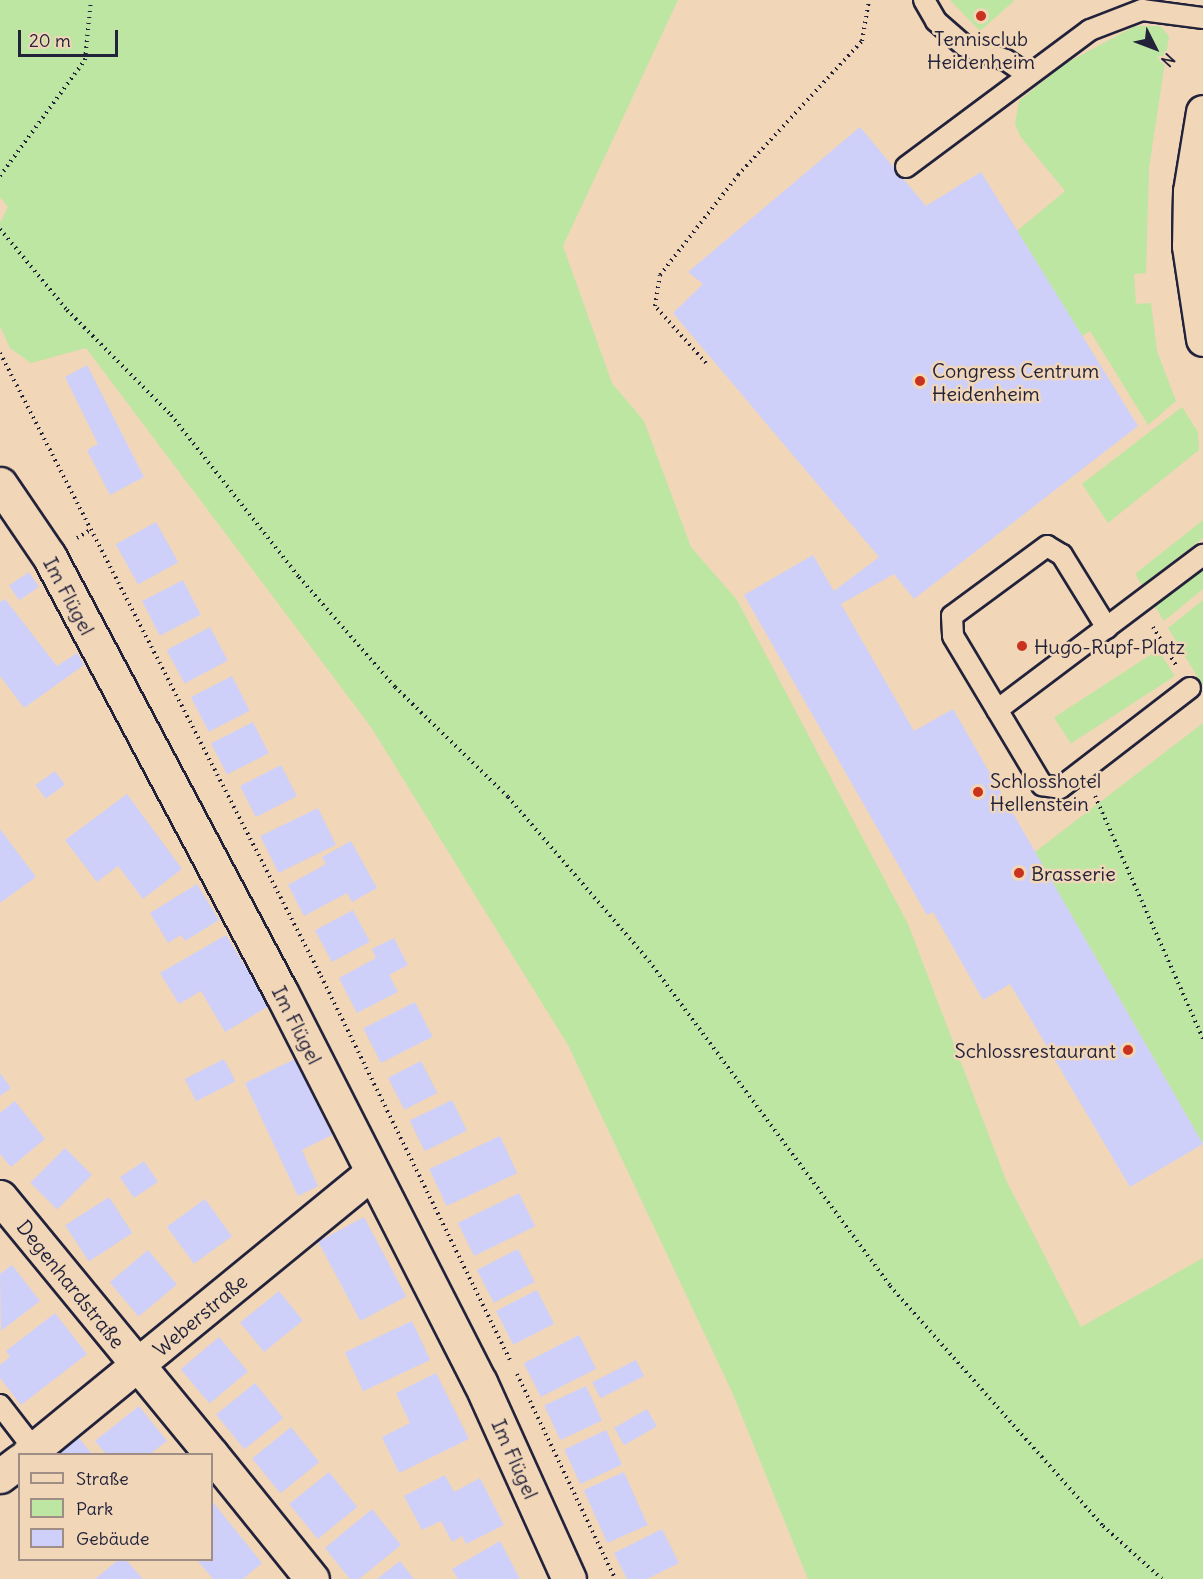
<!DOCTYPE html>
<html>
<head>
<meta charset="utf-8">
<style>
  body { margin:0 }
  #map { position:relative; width:1203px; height:1579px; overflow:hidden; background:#f1d6b8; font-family:Delius,sans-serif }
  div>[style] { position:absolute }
  .green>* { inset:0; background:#bde6a3; transform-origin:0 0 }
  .building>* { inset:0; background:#cfd0f9; transform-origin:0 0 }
  .path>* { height:4px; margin-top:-2px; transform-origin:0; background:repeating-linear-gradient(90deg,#22223b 0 1.5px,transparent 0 6px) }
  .roads { filter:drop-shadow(2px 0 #22223b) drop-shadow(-2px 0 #22223b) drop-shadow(0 2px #22223b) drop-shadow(0 -2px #22223b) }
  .service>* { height:20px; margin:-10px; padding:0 10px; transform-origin:10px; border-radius:10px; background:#f1d6b8 }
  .minor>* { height:33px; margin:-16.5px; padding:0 16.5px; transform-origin:16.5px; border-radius:16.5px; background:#f1d6b8 }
  .dots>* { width:16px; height:16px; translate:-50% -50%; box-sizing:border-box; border:3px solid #f1d6b8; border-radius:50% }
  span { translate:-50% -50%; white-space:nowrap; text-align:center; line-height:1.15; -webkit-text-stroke:5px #f1d6b8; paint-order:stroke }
  .poi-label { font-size:20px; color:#22223b }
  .left { translate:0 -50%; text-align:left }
  .right { translate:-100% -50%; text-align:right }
  .street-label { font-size:20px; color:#22223b }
  .legend { position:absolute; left:18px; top:1453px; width:195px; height:108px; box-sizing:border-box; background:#f1d6b8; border:2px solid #9e8e86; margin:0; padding:8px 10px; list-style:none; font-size:18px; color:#22223b }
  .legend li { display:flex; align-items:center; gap:12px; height:30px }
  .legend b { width:30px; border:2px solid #9e8e86 }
  .north { position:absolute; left:1125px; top:18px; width:60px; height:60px; -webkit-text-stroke:4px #f1d6b8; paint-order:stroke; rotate:132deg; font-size:16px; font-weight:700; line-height:24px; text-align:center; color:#22223b }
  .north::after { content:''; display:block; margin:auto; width:21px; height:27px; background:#22223b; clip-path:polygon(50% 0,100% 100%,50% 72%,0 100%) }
  .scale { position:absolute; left:18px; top:30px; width:100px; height:27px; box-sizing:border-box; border:3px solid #22223b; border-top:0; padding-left:8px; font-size:18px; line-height:21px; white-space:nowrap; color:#22223b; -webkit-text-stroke:4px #f1d6b8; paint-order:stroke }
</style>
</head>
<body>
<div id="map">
  <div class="green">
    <div style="clip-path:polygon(0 0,678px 0,563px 246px,612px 383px,644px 421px,691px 547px,737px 600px,908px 924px,1006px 1180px,1081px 1327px,1203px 1258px,1203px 1579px,808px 1579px,733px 1394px,568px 1045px,371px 727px,86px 348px,31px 363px,10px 348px,0 326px,0 223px,8px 207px,0 197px)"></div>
    <div style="clip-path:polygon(950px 0,1015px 0,980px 31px)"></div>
    <div style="clip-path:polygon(1135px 26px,1160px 26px,1169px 36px,1149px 168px,1146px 273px,1134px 274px,1136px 304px,1151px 303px,1157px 351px,1176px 401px,1148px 425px,1090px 331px,1082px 336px,1017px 231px,1065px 191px,1020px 136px,1015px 124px,1019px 101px,1063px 65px)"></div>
    <div style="clip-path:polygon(1182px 407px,1198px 432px,1199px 450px,1108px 523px,1082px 484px)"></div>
    <div style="clip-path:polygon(1203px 520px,1203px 538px,1142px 585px,1135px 574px)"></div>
    <div style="clip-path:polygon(1203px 569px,1203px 589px,1164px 621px,1154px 605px)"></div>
    <div style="clip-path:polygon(1203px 600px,1203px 686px,1168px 628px)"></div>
    <div style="left:1158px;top:650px;width:31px;height:124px;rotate:57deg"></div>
    <div style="clip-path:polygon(1203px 723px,1203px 1144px,1035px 852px)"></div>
  </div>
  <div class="building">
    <div style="clip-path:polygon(860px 127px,926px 206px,981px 172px,1138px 426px,914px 599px,894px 574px,841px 604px,914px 731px,953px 709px,1203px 1144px,1130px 1187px,1010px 984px,983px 1000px,933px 912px,927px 915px,744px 595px,813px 555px,834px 591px,879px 557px,673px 313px,703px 284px,688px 272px)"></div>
    <div style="clip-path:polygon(87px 365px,144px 477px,110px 495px,87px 450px,98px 444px,65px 377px)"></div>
    <div style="left:156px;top:522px;width:46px;height:46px;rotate:61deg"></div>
    <div style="left:29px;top:572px;width:18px;height:24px;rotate:56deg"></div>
    <div style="left:183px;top:580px;width:39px;height:46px;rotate:63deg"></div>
    <div style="clip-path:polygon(5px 599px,57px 666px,77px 653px,84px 665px,24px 708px,0 676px,0 602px)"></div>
    <div style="left:210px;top:627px;width:38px;height:49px;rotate:62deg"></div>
    <div style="left:232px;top:676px;width:39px;height:46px;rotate:63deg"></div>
    <div style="left:253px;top:722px;width:35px;height:47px;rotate:63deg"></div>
    <div style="left:281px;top:765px;width:35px;height:46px;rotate:63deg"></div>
    <div style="left:55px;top:771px;width:17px;height:24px;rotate:54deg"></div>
    <div style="clip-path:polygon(127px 794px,182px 869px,143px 899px,118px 866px,97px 882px,65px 840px)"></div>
    <div style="left:318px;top:808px;width:41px;height:64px;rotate:64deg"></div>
    <div style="clip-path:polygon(0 829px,36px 877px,0 903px)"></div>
    <div style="clip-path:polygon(351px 841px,377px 888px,352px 902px,347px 893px,304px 916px,288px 885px,326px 864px,322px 857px)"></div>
    <div style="clip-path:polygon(197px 884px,219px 920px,185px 941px,181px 935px,168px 943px,150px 913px)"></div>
    <div style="left:353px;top:910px;width:36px;height:43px;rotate:62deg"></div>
    <div style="clip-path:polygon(226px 935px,269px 1006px,225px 1032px,201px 991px,179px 1004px,160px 973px)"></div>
    <div style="clip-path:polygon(394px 938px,408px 965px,389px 975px,398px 992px,357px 1013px,339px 978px,376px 958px,372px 949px)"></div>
    <div style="left:415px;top:1002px;width:39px;height:58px;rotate:63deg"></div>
    <div style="left:224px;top:1059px;width:25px;height:44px;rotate:63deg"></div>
    <div style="clip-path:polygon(295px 1059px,332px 1135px,302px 1150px,318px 1186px,298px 1196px,245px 1083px)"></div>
    <div style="left:421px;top:1061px;width:36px;height:37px;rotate:63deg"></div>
    <div style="clip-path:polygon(0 1073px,11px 1088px,0 1096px)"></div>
    <div style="left:452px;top:1100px;width:34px;height:47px;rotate:64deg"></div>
    <div style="clip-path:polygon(15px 1101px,45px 1139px,11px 1167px,0 1154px,0 1113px)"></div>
    <div style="left:500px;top:1136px;width:41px;height:78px;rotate:65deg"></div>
    <div style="left:65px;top:1148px;width:38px;height:49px;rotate:45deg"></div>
    <div style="left:144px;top:1161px;width:25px;height:29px;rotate:56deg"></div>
    <div style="left:519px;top:1193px;width:37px;height:68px;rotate:64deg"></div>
    <div style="left:109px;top:1197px;width:43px;height:52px;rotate:57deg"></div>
    <div style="left:205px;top:1199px;width:46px;height:47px;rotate:54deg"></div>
    <div style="left:364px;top:1217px;width:90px;height:52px;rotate:62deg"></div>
    <div style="left:518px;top:1249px;width:37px;height:46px;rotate:63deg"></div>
    <div style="left:148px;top:1250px;width:45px;height:50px;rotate:50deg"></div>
    <div style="clip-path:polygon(12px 1265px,40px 1301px,1px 1331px,0 1274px)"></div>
    <div style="left:537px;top:1290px;width:38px;height:46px;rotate:63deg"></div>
    <div style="left:279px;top:1291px;width:38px;height:50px;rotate:51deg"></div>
    <div style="clip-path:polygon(55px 1313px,87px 1354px,21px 1405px,0 1378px,0 1365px,10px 1357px,6px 1351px)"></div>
    <div style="left:412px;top:1321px;width:43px;height:74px;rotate:65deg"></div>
    <div style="left:579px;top:1335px;width:38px;height:62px;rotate:63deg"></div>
    <div style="left:219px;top:1337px;width:45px;height:50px;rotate:50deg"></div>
    <div style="left:636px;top:1360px;width:18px;height:49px;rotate:63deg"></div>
    <div style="clip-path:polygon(436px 1373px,469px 1439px,399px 1473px,382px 1437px,410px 1423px,396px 1393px)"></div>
    <div style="left:255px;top:1383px;width:45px;height:50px;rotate:51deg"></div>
    <div style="left:586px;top:1386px;width:38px;height:46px;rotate:65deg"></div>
    <div style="clip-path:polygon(139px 1406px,167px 1441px,150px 1454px,106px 1454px,95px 1441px)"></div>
    <div style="left:647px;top:1409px;width:20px;height:38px;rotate:60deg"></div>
    <div style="left:291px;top:1427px;width:45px;height:50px;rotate:51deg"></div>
    <div style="left:606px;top:1430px;width:38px;height:46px;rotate:65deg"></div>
    <div style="clip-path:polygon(78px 1437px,92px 1454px,56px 1454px)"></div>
    <div style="left:329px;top:1472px;width:45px;height:51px;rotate:51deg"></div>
    <div style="left:624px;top:1472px;width:58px;height:44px;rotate:66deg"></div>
    <div style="clip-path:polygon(445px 1475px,454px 1492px,480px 1478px,504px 1525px,466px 1544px,462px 1536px,452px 1542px,441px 1521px,422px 1530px,404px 1496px)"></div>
    <div style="clip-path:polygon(212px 1501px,262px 1563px,243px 1579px,213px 1579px,197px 1560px,212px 1560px)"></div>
    <div style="clip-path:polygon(372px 1509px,401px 1545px,359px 1579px,350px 1579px,325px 1548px)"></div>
    <div style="clip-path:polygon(662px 1529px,679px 1563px,647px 1579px,627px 1579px,614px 1553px)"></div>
    <div style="clip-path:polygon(500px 1541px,520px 1579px,458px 1579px,452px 1569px)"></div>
    <div style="clip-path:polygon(118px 1560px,126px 1560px,143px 1579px,95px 1579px)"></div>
    <div style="clip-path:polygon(400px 1561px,414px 1579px,377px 1579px)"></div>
  </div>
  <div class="path">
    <div style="left:0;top:176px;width:144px;rotate:-53.8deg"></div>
    <div style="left:85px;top:60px;width:60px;rotate:-84.3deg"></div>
    <div style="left:0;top:229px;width:105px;rotate:50.4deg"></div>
    <div style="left:67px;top:310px;width:148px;rotate:45.3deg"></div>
    <div style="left:171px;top:415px;width:206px;rotate:51.7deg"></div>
    <div style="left:299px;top:577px;width:146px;rotate:48.9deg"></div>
    <div style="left:395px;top:687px;width:158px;rotate:44.2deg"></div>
    <div style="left:508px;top:797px;width:216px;rotate:49.3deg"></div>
    <div style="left:649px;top:961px;width:405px;rotate:53.4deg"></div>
    <div style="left:890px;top:1286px;width:321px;rotate:48.4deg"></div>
    <div style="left:1103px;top:1526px;width:79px;rotate:41.9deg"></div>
    <div style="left:0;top:353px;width:701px;rotate:62.74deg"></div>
    <div style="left:321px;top:976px;width:430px;rotate:63.8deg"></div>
    <div style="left:706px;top:363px;width:76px;rotate:-131.8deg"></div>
    <div style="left:655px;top:306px;width:31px;rotate:-81deg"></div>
    <div style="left:660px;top:275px;width:127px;rotate:-52deg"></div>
    <div style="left:738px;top:175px;width:183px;rotate:-47.2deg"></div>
    <div style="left:862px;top:41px;width:42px;rotate:-80.3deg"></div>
    <div style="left:77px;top:538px;width:17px;rotate:-31deg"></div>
    <div style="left:1153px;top:627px;width:47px;rotate:59deg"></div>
    <div style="left:1095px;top:796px;width:266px;rotate:66deg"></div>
    <div style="left:517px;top:1374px;width:227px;rotate:64.4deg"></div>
  </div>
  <div class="roads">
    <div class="service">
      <div style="left:924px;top:0;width:24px;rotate:60deg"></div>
      <div style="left:936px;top:21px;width:38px;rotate:41deg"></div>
      <div style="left:965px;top:46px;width:43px;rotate:18.9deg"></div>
      <div style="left:1006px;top:60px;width:25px;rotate:34deg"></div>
      <div style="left:906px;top:167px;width:229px;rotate:-36.7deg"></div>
      <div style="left:1090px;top:30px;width:56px;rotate:-21deg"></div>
      <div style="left:1142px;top:10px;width:62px;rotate:7.5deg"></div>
      <div style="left:1107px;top:628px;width:86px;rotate:-121.7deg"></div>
      <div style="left:1062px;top:555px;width:17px;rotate:-149deg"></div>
      <div style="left:1047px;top:546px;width:118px;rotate:143.6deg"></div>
      <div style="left:952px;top:616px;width:20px;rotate:87deg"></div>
      <div style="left:953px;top:636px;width:174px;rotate:59.1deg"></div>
      <div style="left:1042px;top:785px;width:18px;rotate:9deg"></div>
      <div style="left:1060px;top:788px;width:164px;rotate:-37.6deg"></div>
      <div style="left:997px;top:710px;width:258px;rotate:-37deg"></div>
      <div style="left:0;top:1405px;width:56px;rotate:52.3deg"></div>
    </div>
    <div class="minor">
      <div style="left:1203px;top:112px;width:80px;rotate:99.3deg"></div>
      <div style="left:1190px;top:191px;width:55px;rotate:91deg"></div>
      <div style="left:1189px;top:246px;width:94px;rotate:81.4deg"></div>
      <div style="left:0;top:484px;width:87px;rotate:55.8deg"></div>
      <div style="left:49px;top:556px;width:496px;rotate:62deg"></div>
      <div style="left:282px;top:994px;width:436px;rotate:63deg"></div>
      <div style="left:480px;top:1382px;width:216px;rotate:65.7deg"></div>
      <div style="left:0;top:1197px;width:333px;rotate:50.6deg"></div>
      <div style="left:28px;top:1454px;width:442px;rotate:-39.3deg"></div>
      <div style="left:212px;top:1455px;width:159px;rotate:51.1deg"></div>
      <div style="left:0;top:1476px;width:25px;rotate:-37deg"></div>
    </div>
  </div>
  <div class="dots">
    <div style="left:981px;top:16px;background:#c8321e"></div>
    <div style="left:920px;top:381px;background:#c8321e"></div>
    <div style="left:1022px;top:646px;background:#c8321e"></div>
    <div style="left:978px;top:792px;background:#c8321e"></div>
    <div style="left:1019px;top:873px;background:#c8321e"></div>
    <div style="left:1128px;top:1050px;background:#c8321e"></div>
  </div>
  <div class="poi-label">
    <span style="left:981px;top:50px">Tennisclub<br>Heidenheim</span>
    <span class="left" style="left:932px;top:382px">Congress Centrum<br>Heidenheim</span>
    <span class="left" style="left:1034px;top:646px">Hugo-Rupf-Platz</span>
    <span class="left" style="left:990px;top:792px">Schlosshotel<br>Hellenstein</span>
    <span class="left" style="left:1031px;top:873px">Brasserie</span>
    <span class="right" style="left:1116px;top:1050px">Schlossrestaurant</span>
  </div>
  <div class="street-label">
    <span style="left:69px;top:596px;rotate:62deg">Im Flügel</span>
    <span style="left:297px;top:1025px;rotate:63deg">Im Flügel</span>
    <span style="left:71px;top:1284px;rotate:51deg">Degenhardstraße</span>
    <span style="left:200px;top:1315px;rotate:-40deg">Weberstraße</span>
    <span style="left:515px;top:1459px;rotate:66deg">Im Flügel</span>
  </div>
  <ul class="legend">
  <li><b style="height:8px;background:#f1d6b8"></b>Straße</li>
  <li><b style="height:16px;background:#bde6a3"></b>Park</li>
  <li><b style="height:16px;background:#cfd0f9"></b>Gebäude</li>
  </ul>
  <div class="north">N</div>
  <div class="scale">20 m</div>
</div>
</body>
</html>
